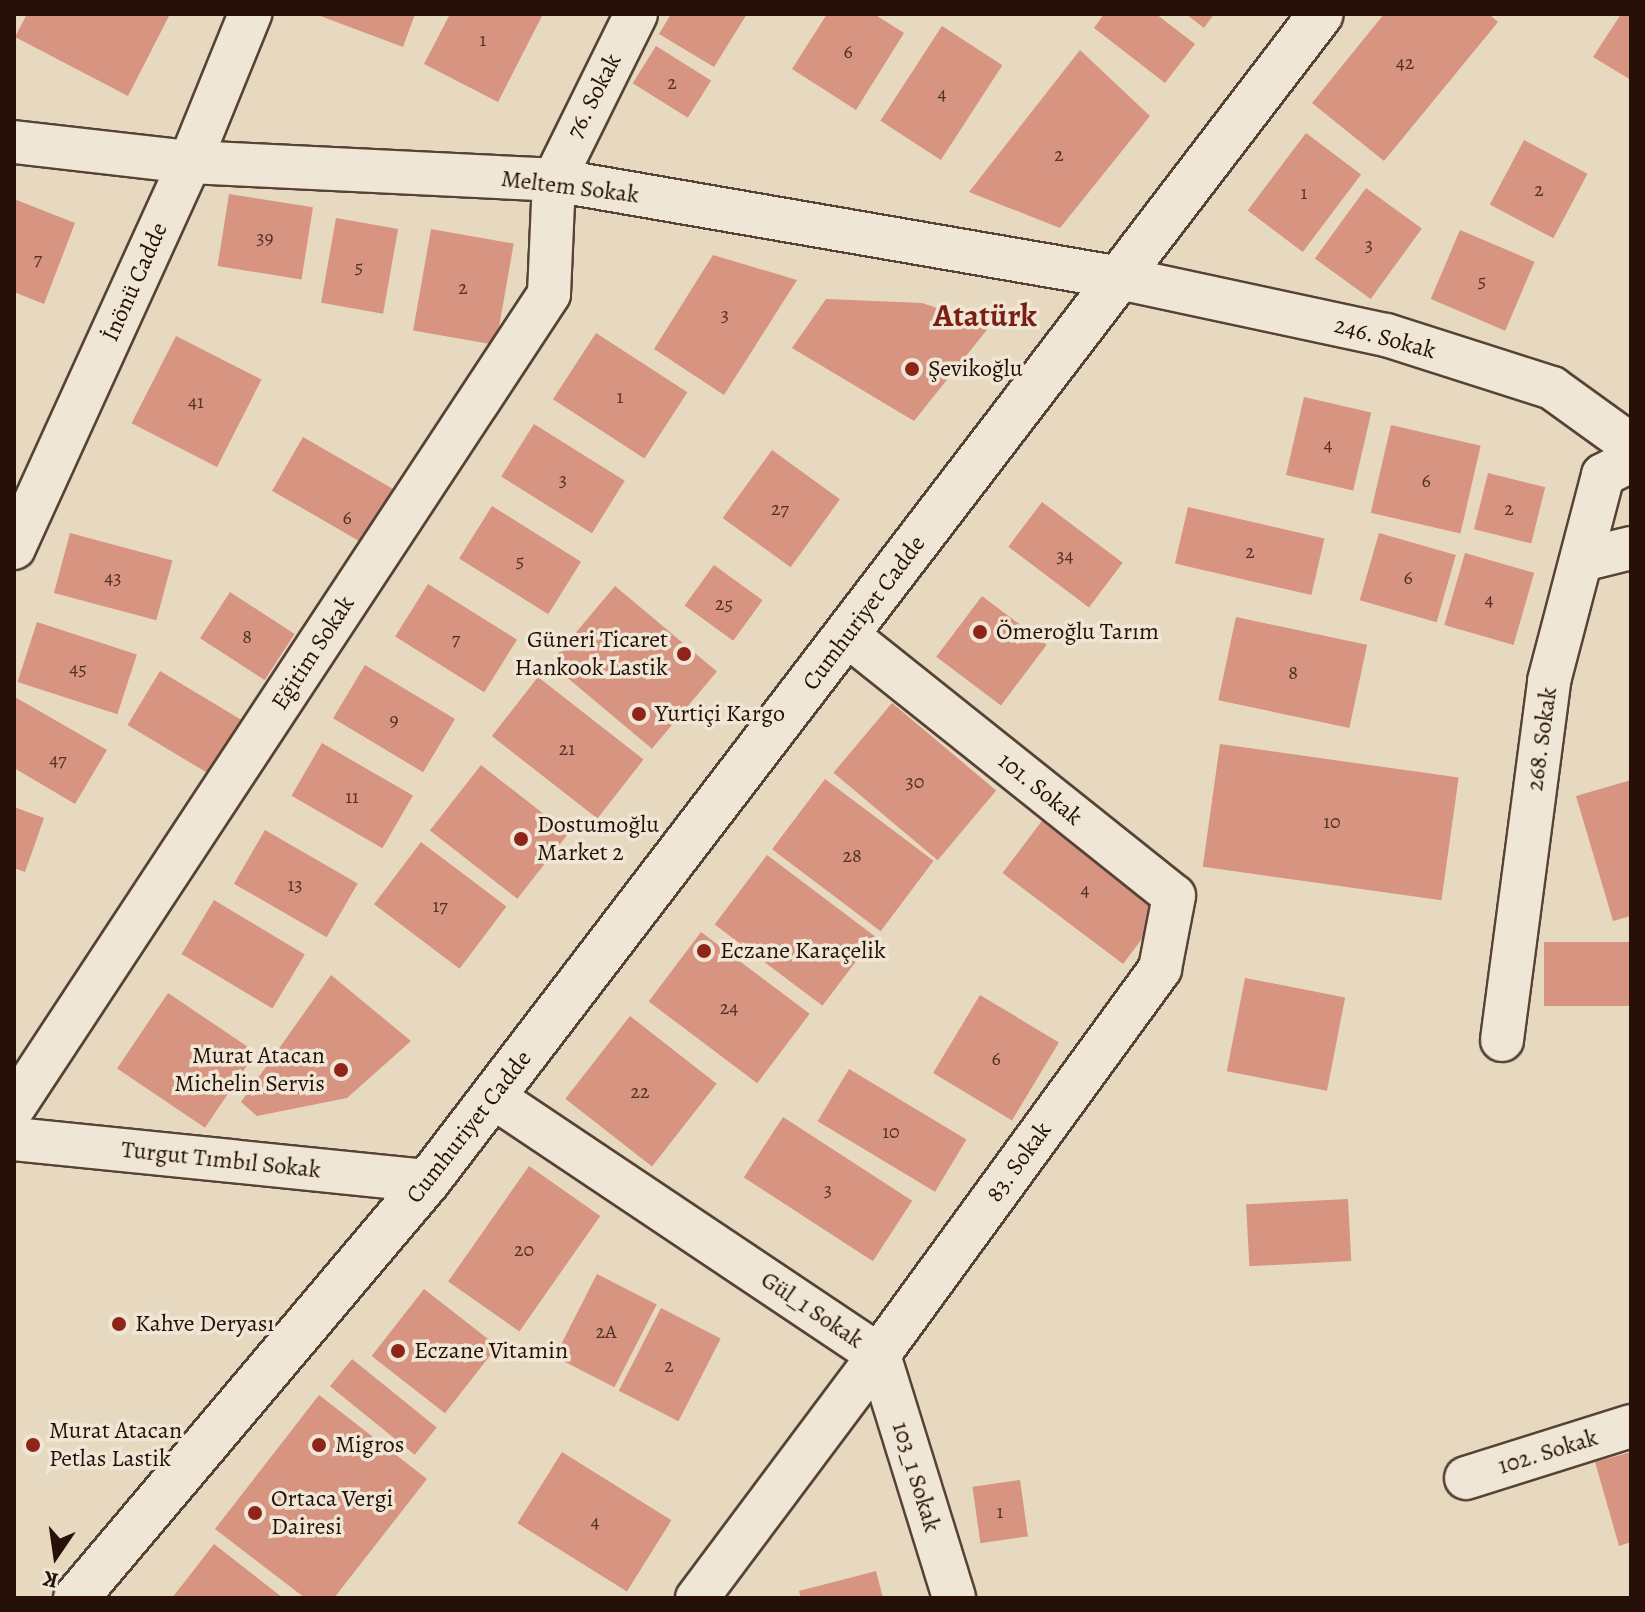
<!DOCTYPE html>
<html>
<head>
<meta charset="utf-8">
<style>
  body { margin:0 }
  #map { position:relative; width:1645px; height:1612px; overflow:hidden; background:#e7d9bf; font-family:Alegreya,serif }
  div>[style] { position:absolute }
  .building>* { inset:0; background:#d79480; transform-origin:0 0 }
  .roads { filter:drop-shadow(2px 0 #564236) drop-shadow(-2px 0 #564236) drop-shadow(0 2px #564236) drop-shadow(0 -2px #564236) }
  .street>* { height:42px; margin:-21px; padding:0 21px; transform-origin:21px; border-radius:21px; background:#efe6d5 }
  .secondary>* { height:44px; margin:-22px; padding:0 22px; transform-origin:22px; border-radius:22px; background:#efe6d5 }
  .dots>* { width:22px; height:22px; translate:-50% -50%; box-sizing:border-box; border:4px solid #efe6d5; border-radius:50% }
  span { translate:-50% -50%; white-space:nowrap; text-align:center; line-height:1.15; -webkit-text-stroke:7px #efe6d5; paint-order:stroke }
  .number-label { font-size:20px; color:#523126 }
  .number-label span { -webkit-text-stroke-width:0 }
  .street-label { font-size:24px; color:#261008 }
  .poi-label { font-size:24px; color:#261008 }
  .left { translate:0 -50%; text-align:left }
  .right { translate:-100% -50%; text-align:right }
  .district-label { font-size:32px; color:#7a1f14; font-weight:700 }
  .frame { position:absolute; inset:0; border:16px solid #261008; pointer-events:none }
  .north { position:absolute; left:16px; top:1516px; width:80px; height:80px; -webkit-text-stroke:6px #efe6d5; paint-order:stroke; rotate:193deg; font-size:22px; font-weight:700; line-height:32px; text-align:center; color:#261008 }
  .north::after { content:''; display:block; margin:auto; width:28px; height:36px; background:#261008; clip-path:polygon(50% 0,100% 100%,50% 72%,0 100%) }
</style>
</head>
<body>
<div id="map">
  <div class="building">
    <div style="clip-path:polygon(27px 14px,170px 14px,128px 96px,15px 37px)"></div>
    <div style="clip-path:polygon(315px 14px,415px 14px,403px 47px)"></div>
    <div style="clip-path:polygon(450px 14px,543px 14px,498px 102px,424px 64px)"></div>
    <div style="clip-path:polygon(671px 14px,747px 14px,714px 67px,659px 34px)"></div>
    <div style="clip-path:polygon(827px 14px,874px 14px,904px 33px,856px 110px,792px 69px)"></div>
    <div style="clip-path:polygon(1104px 14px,1156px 14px,1195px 44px,1165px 83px,1094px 28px)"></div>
    <div style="clip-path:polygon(1186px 14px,1214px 14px,1204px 28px)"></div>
    <div style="clip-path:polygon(1384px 14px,1489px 14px,1498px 22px,1384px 161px,1312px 103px)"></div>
    <div style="clip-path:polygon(1621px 14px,1631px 14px,1631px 80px,1593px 57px)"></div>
    <div style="left:942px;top:26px;width:72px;height:113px;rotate:33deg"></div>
    <div style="left:656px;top:46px;width:65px;height:44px;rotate:32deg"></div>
    <div style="clip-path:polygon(1080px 50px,1150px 116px,1060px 228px,969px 192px)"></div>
    <div style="left:1306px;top:133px;width:69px;height:97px;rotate:37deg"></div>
    <div style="left:1524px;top:140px;width:72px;height:73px;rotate:28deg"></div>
    <div style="left:1366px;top:188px;width:69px;height:87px;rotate:36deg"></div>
    <div style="left:229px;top:194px;width:85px;height:73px;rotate:9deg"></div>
    <div style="clip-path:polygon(14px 199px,75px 223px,44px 304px,14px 292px)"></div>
    <div style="left:336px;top:218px;width:63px;height:86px;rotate:10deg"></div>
    <div style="left:431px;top:229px;width:84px;height:103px;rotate:10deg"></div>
    <div style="left:1460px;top:230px;width:81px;height:75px;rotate:23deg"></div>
    <div style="clip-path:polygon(713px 255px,797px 280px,724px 395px,654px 349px)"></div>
    <div style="clip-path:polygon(826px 299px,922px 303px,990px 326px,914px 421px,792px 348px)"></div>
    <div style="left:596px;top:333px;width:109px;height:79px;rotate:33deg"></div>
    <div style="left:176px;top:336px;width:96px;height:98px;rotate:27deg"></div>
    <div style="left:1304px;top:397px;width:69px;height:80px;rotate:13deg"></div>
    <div style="left:534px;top:424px;width:107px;height:62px;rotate:32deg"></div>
    <div style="left:1391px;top:425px;width:92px;height:90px;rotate:13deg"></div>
    <div style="left:303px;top:437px;width:104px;height:62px;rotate:30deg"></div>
    <div style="left:772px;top:450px;width:84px;height:84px;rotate:36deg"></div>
    <div style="left:1488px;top:473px;width:59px;height:58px;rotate:14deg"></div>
    <div style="left:1042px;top:502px;width:101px;height:56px;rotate:37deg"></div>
    <div style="left:492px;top:506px;width:105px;height:62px;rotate:32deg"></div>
    <div style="left:1188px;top:507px;width:140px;height:58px;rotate:13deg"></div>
    <div style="left:70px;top:533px;width:106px;height:62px;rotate:15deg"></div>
    <div style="left:1379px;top:533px;width:80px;height:70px;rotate:16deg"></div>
    <div style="left:1465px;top:553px;width:72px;height:75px;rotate:16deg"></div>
    <div style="left:714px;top:565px;width:60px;height:50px;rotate:36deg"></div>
    <div style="left:428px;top:584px;width:105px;height:62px;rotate:32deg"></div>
    <div style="left:615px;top:586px;width:133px;height:101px;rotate:40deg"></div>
    <div style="left:230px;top:592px;width:77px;height:55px;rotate:33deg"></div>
    <div style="left:982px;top:596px;width:81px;height:76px;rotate:37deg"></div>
    <div style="left:1236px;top:617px;width:134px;height:85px;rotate:12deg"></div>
    <div style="left:37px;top:622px;width:105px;height:63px;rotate:18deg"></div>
    <div style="left:365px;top:665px;width:105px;height:62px;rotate:31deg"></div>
    <div style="left:160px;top:671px;width:106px;height:63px;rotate:31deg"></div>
    <div style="left:538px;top:677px;width:134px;height:75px;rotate:38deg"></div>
    <div style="clip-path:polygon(15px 697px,107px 750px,75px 804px,14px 768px)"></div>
    <div style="left:892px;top:703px;width:136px;height:91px;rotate:40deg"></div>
    <div style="left:322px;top:743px;width:105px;height:61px;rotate:30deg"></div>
    <div style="left:1220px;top:744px;width:241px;height:124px;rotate:8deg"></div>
    <div style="left:481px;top:765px;width:111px;height:83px;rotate:38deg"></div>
    <div style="left:825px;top:779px;width:136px;height:88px;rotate:37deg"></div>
    <div style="clip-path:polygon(1631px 780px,1631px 916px,1613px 921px,1576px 796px)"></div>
    <div style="clip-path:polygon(14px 807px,44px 818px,25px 872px,14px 868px)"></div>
    <div style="left:1047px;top:814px;width:151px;height:74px;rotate:37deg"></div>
    <div style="left:265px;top:830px;width:107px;height:62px;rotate:30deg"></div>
    <div style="left:421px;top:842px;width:107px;height:78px;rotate:37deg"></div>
    <div style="left:767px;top:855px;width:135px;height:87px;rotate:37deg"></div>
    <div style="left:214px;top:900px;width:106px;height:63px;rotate:31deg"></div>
    <div style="left:701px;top:932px;width:136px;height:87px;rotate:37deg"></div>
    <div style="left:1631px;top:942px;width:64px;height:87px;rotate:90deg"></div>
    <div style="clip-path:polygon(331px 975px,411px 1041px,347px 1098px,257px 1116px,241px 1102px)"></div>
    <div style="left:1245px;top:978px;width:102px;height:95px;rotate:11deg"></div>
    <div style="left:168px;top:993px;width:106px;height:91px;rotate:34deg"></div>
    <div style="left:980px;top:995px;width:92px;height:91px;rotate:31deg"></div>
    <div style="left:630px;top:1016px;width:110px;height:105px;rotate:38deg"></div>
    <div style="left:849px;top:1069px;width:137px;height:61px;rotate:31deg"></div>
    <div style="left:783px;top:1117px;width:154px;height:72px;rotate:33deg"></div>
    <div style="left:529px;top:1166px;width:87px;height:141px;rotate:35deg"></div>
    <div style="left:1348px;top:1199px;width:62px;height:102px;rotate:87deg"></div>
    <div style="left:597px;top:1274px;width:67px;height:93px;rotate:27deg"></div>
    <div style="left:424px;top:1289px;width:93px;height:85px;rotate:38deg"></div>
    <div style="left:661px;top:1308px;width:67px;height:93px;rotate:27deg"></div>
    <div style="left:352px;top:1359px;width:109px;height:35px;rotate:39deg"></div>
    <div style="clip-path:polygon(319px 1395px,427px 1479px,334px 1598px,305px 1598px,215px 1529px)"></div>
    <div style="left:562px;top:1452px;width:129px;height:84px;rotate:32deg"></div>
    <div style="clip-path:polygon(1631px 1452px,1631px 1542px,1619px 1546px,1595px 1462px)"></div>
    <div style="left:1020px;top:1480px;width:57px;height:48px;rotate:82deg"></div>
    <div style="clip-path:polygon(214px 1544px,283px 1598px,172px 1598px)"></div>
    <div style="clip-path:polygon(876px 1571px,883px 1598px,801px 1598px,799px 1591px)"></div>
  </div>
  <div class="roads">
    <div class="street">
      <div style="left:14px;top:142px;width:177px;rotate:6.5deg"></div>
      <div style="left:190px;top:162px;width:364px;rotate:2.8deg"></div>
      <div style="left:554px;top:180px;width:574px;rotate:9.82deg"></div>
      <div style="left:1120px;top:278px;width:272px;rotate:12.1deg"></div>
      <div style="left:1386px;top:335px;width:174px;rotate:17.7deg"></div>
      <div style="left:1552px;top:388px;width:97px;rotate:35.8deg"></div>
      <div style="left:14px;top:548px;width:424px;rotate:-65.5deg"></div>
      <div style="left:190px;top:162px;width:160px;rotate:-67.9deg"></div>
      <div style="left:1582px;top:560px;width:50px;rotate:-13.8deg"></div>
      <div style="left:847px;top:635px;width:418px;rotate:38.6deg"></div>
      <div style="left:1174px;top:896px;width:74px;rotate:100.9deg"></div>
      <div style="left:1160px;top:969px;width:477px;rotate:126.1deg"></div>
      <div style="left:879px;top:1355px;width:254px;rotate:72.8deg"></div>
      <div style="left:1502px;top:1040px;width:362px;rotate:-82.5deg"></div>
      <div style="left:1549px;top:681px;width:213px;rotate:-75.3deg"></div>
      <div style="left:1603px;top:475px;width:31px;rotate:-27deg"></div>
      <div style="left:493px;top:1097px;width:464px;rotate:33.8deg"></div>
      <div style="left:879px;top:1355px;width:304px;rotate:126.8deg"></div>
      <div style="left:14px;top:1107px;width:973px;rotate:-56.65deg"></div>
      <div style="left:549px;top:294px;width:114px;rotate:-87.5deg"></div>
      <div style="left:554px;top:180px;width:185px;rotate:-63.7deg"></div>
      <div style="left:14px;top:1139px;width:416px;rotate:5.8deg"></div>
      <div style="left:1466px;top:1478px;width:173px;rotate:-17.5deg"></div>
    </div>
    <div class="secondary">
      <div style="left:76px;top:1598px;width:546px;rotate:-49.83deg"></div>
      <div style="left:428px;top:1181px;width:1469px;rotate:-52.58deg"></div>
    </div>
  </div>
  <div class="dots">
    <div style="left:912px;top:369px;background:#8f2418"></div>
    <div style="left:980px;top:632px;background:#8f2418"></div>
    <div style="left:684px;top:654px;background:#8f2418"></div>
    <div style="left:639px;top:714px;background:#8f2418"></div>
    <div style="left:521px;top:839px;background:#8f2418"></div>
    <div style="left:704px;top:951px;background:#8f2418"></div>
    <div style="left:341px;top:1070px;background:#8f2418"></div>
    <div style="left:119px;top:1324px;background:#8f2418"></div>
    <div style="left:398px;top:1351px;background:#8f2418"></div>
    <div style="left:33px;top:1445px;background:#8f2418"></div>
    <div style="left:319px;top:1445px;background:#8f2418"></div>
    <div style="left:255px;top:1513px;background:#8f2418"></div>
  </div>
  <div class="number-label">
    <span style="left:483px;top:39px">1</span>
    <span style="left:848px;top:51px">6</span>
    <span style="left:1405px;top:62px">42</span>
    <span style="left:672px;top:82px">2</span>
    <span style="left:942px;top:93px">4</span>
    <span style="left:1059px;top:154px">2</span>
    <span style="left:1539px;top:189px">2</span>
    <span style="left:1304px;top:192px">1</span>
    <span style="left:265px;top:237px">39</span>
    <span style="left:1369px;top:244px">3</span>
    <span style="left:38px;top:258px">7</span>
    <span style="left:359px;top:266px">5</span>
    <span style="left:1482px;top:280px">5</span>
    <span style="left:463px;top:287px">2</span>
    <span style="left:725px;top:314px">3</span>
    <span style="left:620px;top:396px">1</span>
    <span style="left:196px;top:401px">41</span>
    <span style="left:1328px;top:444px">4</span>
    <span style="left:563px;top:479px">3</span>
    <span style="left:1426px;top:480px">6</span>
    <span style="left:780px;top:508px">27</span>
    <span style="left:1509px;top:508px">2</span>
    <span style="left:347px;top:517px">6</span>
    <span style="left:1250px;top:551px">2</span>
    <span style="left:1065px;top:555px">34</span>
    <span style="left:520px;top:560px">5</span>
    <span style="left:113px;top:577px">43</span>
    <span style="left:1408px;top:577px">6</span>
    <span style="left:1489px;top:599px">4</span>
    <span style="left:724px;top:603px">25</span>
    <span style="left:247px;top:636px">8</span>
    <span style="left:456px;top:638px">7</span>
    <span style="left:78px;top:668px">45</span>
    <span style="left:1293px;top:672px">8</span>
    <span style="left:394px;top:719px">9</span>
    <span style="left:567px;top:748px">21</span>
    <span style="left:58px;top:759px">47</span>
    <span style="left:915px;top:781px">30</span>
    <span style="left:352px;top:796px">11</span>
    <span style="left:1332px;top:821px">10</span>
    <span style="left:852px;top:855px">28</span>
    <span style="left:295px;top:884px">13</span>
    <span style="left:1085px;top:889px">4</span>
    <span style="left:440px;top:905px">17</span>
    <span style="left:729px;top:1007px">24</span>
    <span style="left:996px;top:1058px">6</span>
    <span style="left:640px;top:1091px">22</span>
    <span style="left:891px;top:1131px">10</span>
    <span style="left:828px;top:1189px">3</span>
    <span style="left:524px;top:1249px">20</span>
    <span style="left:606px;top:1331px">2A</span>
    <span style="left:669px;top:1365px">2</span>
    <span style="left:1000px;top:1511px">1</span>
    <span style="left:595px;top:1521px">4</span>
  </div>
  <div class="street-label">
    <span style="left:594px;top:96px;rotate:-63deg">76. Sokak</span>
    <span style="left:570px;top:187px;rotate:7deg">Meltem Sokak</span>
    <span style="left:135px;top:282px;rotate:-66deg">İnönü Cadde</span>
    <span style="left:1385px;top:338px;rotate:15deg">246. Sokak</span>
    <span style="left:864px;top:613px;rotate:-53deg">Cumhuriyet Cadde</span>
    <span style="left:313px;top:653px;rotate:-57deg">Eğitim Sokak</span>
    <span style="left:1542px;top:739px;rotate:-82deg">268. Sokak</span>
    <span style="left:1040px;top:789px;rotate:39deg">101. Sokak</span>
    <span style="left:469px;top:1127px;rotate:-52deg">Cumhuriyet Cadde</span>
    <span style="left:221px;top:1160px;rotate:6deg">Turgut Tımbıl Sokak</span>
    <span style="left:1019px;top:1162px;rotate:-54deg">83. Sokak</span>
    <span style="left:812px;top:1310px;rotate:34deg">Gül_1 Sokak</span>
    <span style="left:1548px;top:1452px;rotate:-17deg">102. Sokak</span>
    <span style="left:916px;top:1477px;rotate:73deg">103_1 Sokak</span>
  </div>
  <div class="poi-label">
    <span class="left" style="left:928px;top:369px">Şevikoğlu</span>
    <span class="left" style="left:996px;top:632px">Ömeroğlu Tarım</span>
    <span class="right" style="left:668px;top:654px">Güneri Ticaret<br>Hankook Lastik</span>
    <span class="left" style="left:655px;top:714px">Yurtiçi Kargo</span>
    <span class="left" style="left:537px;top:839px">Dostumoğlu<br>Market 2</span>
    <span class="left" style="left:720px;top:951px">Eczane Karaçelik</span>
    <span class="right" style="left:325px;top:1070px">Murat Atacan<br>Michelin Servis</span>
    <span class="left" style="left:135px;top:1324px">Kahve Deryası</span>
    <span class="left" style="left:414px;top:1351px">Eczane Vitamin</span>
    <span class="left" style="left:49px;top:1445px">Murat Atacan<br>Petlas Lastik</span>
    <span class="left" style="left:335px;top:1445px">Migros</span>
    <span class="left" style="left:271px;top:1513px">Ortaca Vergi<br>Dairesi</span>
  </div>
  <div class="district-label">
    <span style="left:985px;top:315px">Atatürk</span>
  </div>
  <div class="frame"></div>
  <div class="north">K</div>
</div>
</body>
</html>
